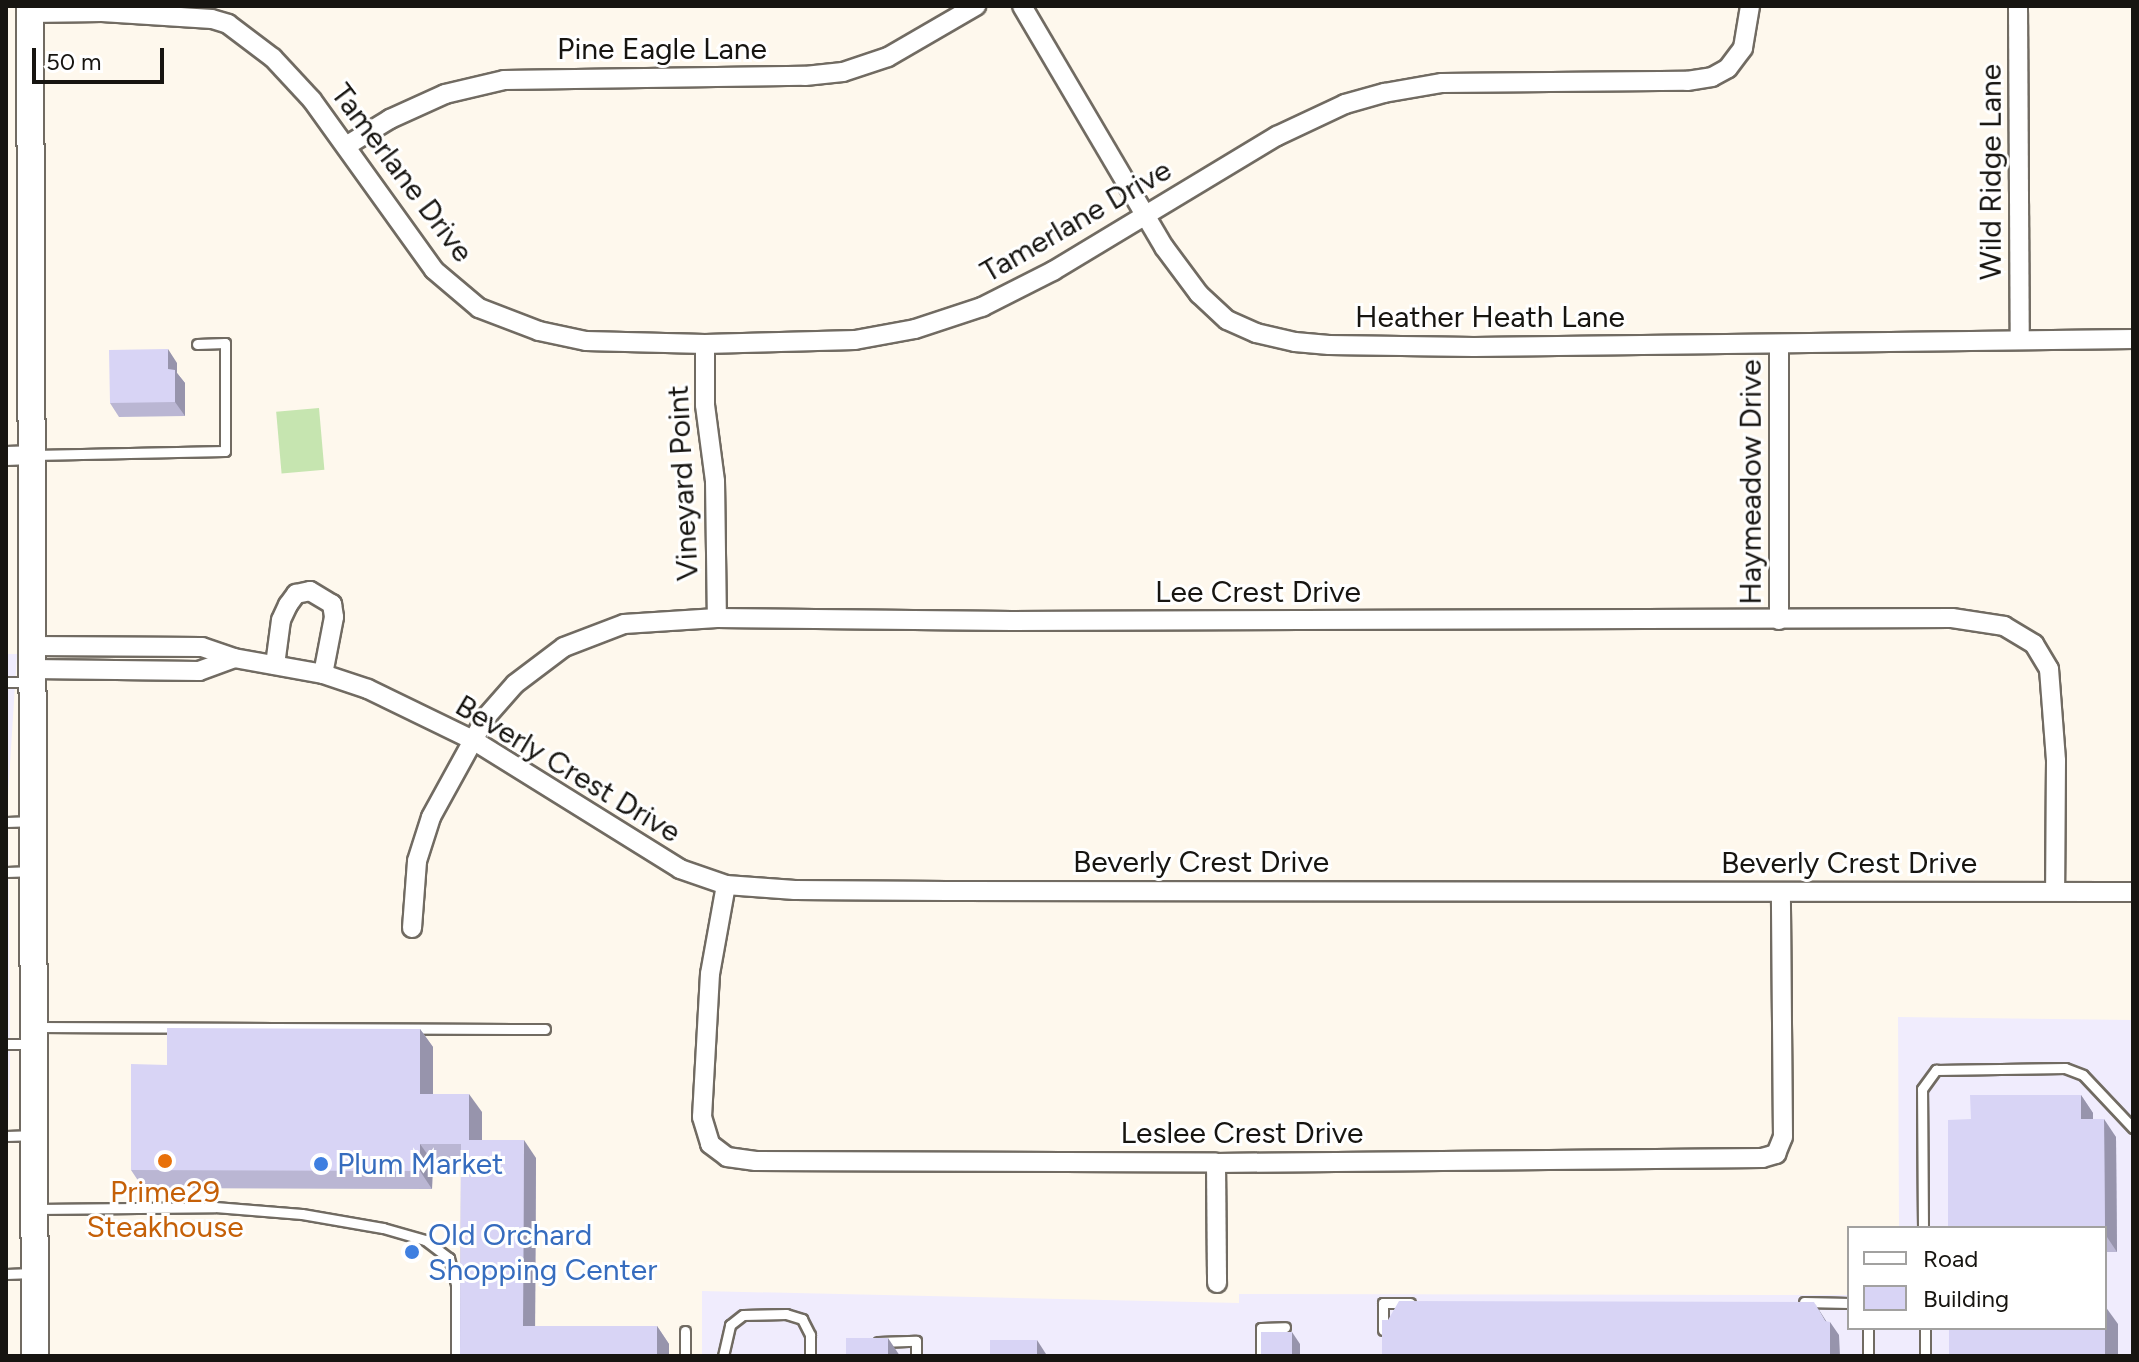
<!DOCTYPE html>
<html>
<head>
<meta charset="utf-8">
<style>
  body { margin:0 }
  #map { position:relative; width:2139px; height:1362px; overflow:hidden; background:#fef8ed; font-family:Figtree,sans-serif }
  div>[style] { position:absolute }
  .commercial>* { inset:0; background:#f0ecfd }
  .green>* { inset:0; background:#c6e5b0; transform-origin:0 0 }
  .roads { filter:drop-shadow(2px 0 #716b62) drop-shadow(-2px 0 #716b62) drop-shadow(0 2px #716b62) drop-shadow(0 -2px #716b62) }
  .service>* { height:9px; margin:-4.5px; padding:0 4.5px; transform-origin:4.5px; border-radius:4.5px; background:#fff }
  .minor>* { height:18px; margin:-9px; padding:0 9px; transform-origin:9px; border-radius:9px; background:#fff }
  .secondary>* { height:26px; margin:-13px; padding:0 13px; transform-origin:13px; border-radius:13px; background:#fff }
  .wall>* { inset:0; background:#bab6d3 }
  .shaded-wall>* { inset:0; background:#9794ac }
  .building>* { inset:0; background:#d8d4f5; transform-origin:0 0 }
  .dots>* { width:22px; height:22px; translate:-50% -50%; box-sizing:border-box; border:4px solid #fff; border-radius:50% }
  span { translate:-50% -50%; white-space:nowrap; text-align:center; line-height:1.15; -webkit-text-stroke:6px #fff; paint-order:stroke }
  .street-label { font-size:30px; color:#171511 }
  .shop-label { font-size:30px; color:#366cbe }
  .left { translate:0 -50%; text-align:left }
  .food-label { font-size:30px; color:#c56008 }
  .frame { position:absolute; inset:0; border:8px solid #171511; pointer-events:none }
  .legend { position:absolute; left:1847px; top:1226px; width:260px; height:104px; box-sizing:border-box; background:#fff; border:2px solid #a2a1a0; margin:0; padding:10px 14px; list-style:none; font-size:24px; color:#171511 }
  .legend li { display:flex; align-items:center; gap:16px; height:40px }
  .legend b { width:40px; border:2px solid #a2a1a0 }
  .scale { position:absolute; left:32px; top:48px; width:132px; height:36px; box-sizing:border-box; border:4px solid #171511; border-top:0; padding-left:10px; font-size:24px; line-height:28px; white-space:nowrap; color:#171511; -webkit-text-stroke:6px #fff; paint-order:stroke }
</style>
</head>
<body>
<div id="map">
  <div class="commercial">
    <div style="clip-path:polygon(6px 654px,17px 654px,8px 796px,10px 1064px,6px 1196px)"></div>
    <div style="clip-path:polygon(1898px 1017px,2133px 1020px,2133px 1356px,702px 1356px,702px 1291px,1239px 1303px,1239px 1294px,1849px 1295px,1849px 1328px,2105px 1328px,2105px 1228px,1899px 1228px)"></div>
  </div>
  <div class="green">
    <div style="left:319px;top:408px;width:62px;height:43px;rotate:85deg"></div>
  </div>
  <div class="roads">
    <div class="service">
      <div style="left:34px;top:455px;width:191px;rotate:-1.2deg"></div>
      <div style="left:225px;top:451px;width:108px;rotate:-90deg"></div>
      <div style="left:225px;top:343px;width:28px;rotate:178deg"></div>
      <div style="left:6px;top:682px;width:25px"></div>
      <div style="left:6px;top:822px;width:23px;rotate:-2deg"></div>
      <div style="left:6px;top:872px;width:23px;rotate:-2deg"></div>
      <div style="left:37px;top:1027px;width:508px;rotate:0.23deg"></div>
      <div style="left:6px;top:1044px;width:25px"></div>
      <div style="left:6px;top:1136px;width:24px;rotate:-2deg"></div>
      <div style="left:36px;top:1209px;width:179px;rotate:-0.6deg"></div>
      <div style="left:215px;top:1207px;width:87px;rotate:4.6deg"></div>
      <div style="left:302px;top:1214px;width:82px;rotate:9.8deg"></div>
      <div style="left:383px;top:1228px;width:44px;rotate:15.9deg"></div>
      <div style="left:425px;top:1240px;width:30px;rotate:37deg"></div>
      <div style="left:449px;top:1258px;width:28px;rotate:75deg"></div>
      <div style="left:456px;top:1285px;width:71px;rotate:90deg"></div>
      <div style="left:1923px;top:1228px;width:139px;rotate:-90.4deg"></div>
      <div style="left:1922px;top:1089px;width:24px;rotate:-54deg"></div>
      <div style="left:1936px;top:1070px;width:129px;rotate:-0.9deg"></div>
      <div style="left:2065px;top:1068px;width:19px;rotate:21deg"></div>
      <div style="left:2083px;top:1075px;width:73px;rotate:46.7deg"></div>
      <div style="left:6px;top:1274px;width:27px;rotate:-2deg"></div>
      <div style="left:1804px;top:1302px;width:45px;rotate:1.3deg"></div>
      <div style="left:1868px;top:1328px;width:28px;rotate:90deg"></div>
      <div style="left:1925px;top:1328px;width:28px;rotate:90deg"></div>
      <div style="left:1383px;top:1330px;width:27px;rotate:-90deg"></div>
      <div style="left:1383px;top:1303px;width:27px"></div>
      <div style="left:685px;top:1331px;width:25px;rotate:90deg"></div>
      <div style="left:878px;top:1342px;width:38px;rotate:-2deg"></div>
      <div style="left:916px;top:1341px;width:15px;rotate:90deg"></div>
      <div style="left:723px;top:1356px;width:32px;rotate:-77deg"></div>
      <div style="left:730px;top:1325px;width:16px;rotate:-38deg"></div>
      <div style="left:743px;top:1315px;width:43px;rotate:-1.3deg"></div>
      <div style="left:786px;top:1314px;width:17px;rotate:17deg"></div>
      <div style="left:802px;top:1319px;width:18px;rotate:63deg"></div>
      <div style="left:810px;top:1335px;width:21px;rotate:90deg"></div>
      <div style="left:1261px;top:1356px;width:28px;rotate:-90deg"></div>
      <div style="left:1261px;top:1328px;width:24px;rotate:-2deg"></div>
    </div>
    <div class="minor">
      <div style="left:1022px;top:6px;width:280px;rotate:59.5deg"></div>
      <div style="left:1164px;top:247px;width:59px;rotate:53.3deg"></div>
      <div style="left:1199px;top:294px;width:38px;rotate:43deg"></div>
      <div style="left:1227px;top:320px;width:32px;rotate:24deg"></div>
      <div style="left:1256px;top:333px;width:40px;rotate:13deg"></div>
      <div style="left:1295px;top:342px;width:34px;rotate:5deg"></div>
      <div style="left:1329px;top:345px;width:145px;rotate:0.8deg"></div>
      <div style="left:1474px;top:347px;width:659px;rotate:-0.7deg"></div>
      <div style="left:2018px;top:6px;width:332px;rotate:89.7deg"></div>
      <div style="left:30px;top:13px;width:72px;rotate:-0.8deg"></div>
      <div style="left:102px;top:12px;width:110px;rotate:3.6deg"></div>
      <div style="left:212px;top:19px;width:17px;rotate:17deg"></div>
      <div style="left:228px;top:24px;width:56px;rotate:37.1deg"></div>
      <div style="left:273px;top:58px;width:57px;rotate:47.1deg"></div>
      <div style="left:312px;top:100px;width:209px;rotate:54.3deg"></div>
      <div style="left:434px;top:270px;width:59px;rotate:40.2deg"></div>
      <div style="left:479px;top:308px;width:64px;rotate:21deg"></div>
      <div style="left:539px;top:331px;width:48px;rotate:12deg"></div>
      <div style="left:586px;top:341px;width:119px;rotate:1.4deg"></div>
      <div style="left:705px;top:344px;width:150px;rotate:-1.5deg"></div>
      <div style="left:855px;top:340px;width:61px;rotate:-10.4deg"></div>
      <div style="left:915px;top:329px;width:71px;rotate:-18.2deg"></div>
      <div style="left:982px;top:307px;width:80px;rotate:-26.9deg"></div>
      <div style="left:1053px;top:271px;width:262px;rotate:-31.1deg"></div>
      <div style="left:1277px;top:136px;width:75px;rotate:-25.2deg"></div>
      <div style="left:1345px;top:104px;width:41px;rotate:-15.8deg"></div>
      <div style="left:1384px;top:93px;width:59px;rotate:-9.8deg"></div>
      <div style="left:1442px;top:83px;width:245px;rotate:-0.5deg"></div>
      <div style="left:1687px;top:81px;width:25px;rotate:-9deg"></div>
      <div style="left:1712px;top:77px;width:18px;rotate:-29deg"></div>
      <div style="left:1728px;top:68px;width:25px;rotate:-53deg"></div>
      <div style="left:1743px;top:48px;width:43px;rotate:-80.5deg"></div>
      <div style="left:346px;top:146px;width:52px;rotate:-31.5deg"></div>
      <div style="left:390px;top:119px;width:60px;rotate:-24.4deg"></div>
      <div style="left:445px;top:94px;width:61px;rotate:-13.3deg"></div>
      <div style="left:504px;top:80px;width:301px;rotate:-0.8deg"></div>
      <div style="left:805px;top:76px;width:38px;rotate:-6deg"></div>
      <div style="left:843px;top:72px;width:47px;rotate:-18.4deg"></div>
      <div style="left:888px;top:57px;width:102px;rotate:-30.1deg"></div>
      <div style="left:705px;top:344px;width:61px;rotate:90deg"></div>
      <div style="left:705px;top:405px;width:77px;rotate:82.5deg"></div>
      <div style="left:715px;top:481px;width:137px;rotate:89.2deg"></div>
      <div style="left:6px;top:456px;width:25px;rotate:-2deg"></div>
      <div style="left:1779px;top:620px;width:276px;rotate:-90deg"></div>
      <div style="left:32px;top:646px;width:170px;rotate:0.3deg"></div>
      <div style="left:202px;top:647px;width:34px;rotate:19deg"></div>
      <div style="left:234px;top:658px;width:90px;rotate:10.2deg"></div>
      <div style="left:323px;top:674px;width:47px;rotate:18.4deg"></div>
      <div style="left:368px;top:689px;width:117px;rotate:25.9deg"></div>
      <div style="left:473px;top:740px;width:244px;rotate:31.9deg"></div>
      <div style="left:680px;top:869px;width:49px;rotate:19.2deg"></div>
      <div style="left:726px;top:885px;width:69px;rotate:4.1deg"></div>
      <div style="left:795px;top:890px;width:152px;rotate:0.4deg"></div>
      <div style="left:947px;top:891px;width:1186px;rotate:0.05deg"></div>
      <div style="left:275px;top:665px;width:45px;rotate:-82.4deg"></div>
      <div style="left:281px;top:620px;width:17px;rotate:-65deg"></div>
      <div style="left:288px;top:605px;width:14px;rotate:-54deg"></div>
      <div style="left:296px;top:594px;width:14px;rotate:-12deg"></div>
      <div style="left:310px;top:591px;width:26px;rotate:31deg"></div>
      <div style="left:332px;top:604px;width:13px;rotate:81deg"></div>
      <div style="left:334px;top:617px;width:58px;rotate:100.9deg"></div>
      <div style="left:32px;top:669px;width:167px;rotate:0.7deg"></div>
      <div style="left:199px;top:671px;width:37px;rotate:-20deg"></div>
      <div style="left:726px;top:885px;width:90px;rotate:100.2deg"></div>
      <div style="left:710px;top:974px;width:143px;rotate:93.2deg"></div>
      <div style="left:702px;top:1117px;width:28px;rotate:73deg"></div>
      <div style="left:710px;top:1144px;width:21px;rotate:37deg"></div>
      <div style="left:727px;top:1157px;width:29px;rotate:8deg"></div>
      <div style="left:756px;top:1161px;width:460px;rotate:0.2deg"></div>
      <div style="left:1216px;top:1163px;width:546px;rotate:-0.52deg"></div>
      <div style="left:1762px;top:1158px;width:15px;rotate:-16deg"></div>
      <div style="left:1776px;top:1154px;width:18px;rotate:-68deg"></div>
      <div style="left:1783px;top:1137px;width:244px;rotate:-90.5deg"></div>
      <div style="left:412px;top:928px;width:67px;rotate:-85.7deg"></div>
      <div style="left:417px;top:861px;width:46px;rotate:-72.3deg"></div>
      <div style="left:431px;top:817px;width:114px;rotate:-61.2deg"></div>
      <div style="left:486px;top:717px;width:44px;rotate:-48.7deg"></div>
      <div style="left:515px;top:684px;width:61px;rotate:-37.1deg"></div>
      <div style="left:564px;top:647px;width:64px;rotate:-21deg"></div>
      <div style="left:624px;top:624px;width:93px;rotate:-3.7deg"></div>
      <div style="left:717px;top:618px;width:295px;rotate:0.6deg"></div>
      <div style="left:1012px;top:621px;width:940px;rotate:-0.18deg"></div>
      <div style="left:1952px;top:618px;width:53px;rotate:8.7deg"></div>
      <div style="left:2004px;top:626px;width:35px;rotate:31deg"></div>
      <div style="left:2034px;top:644px;width:29px;rotate:59deg"></div>
      <div style="left:2049px;top:669px;width:92px;rotate:85.6deg"></div>
      <div style="left:2056px;top:761px;width:129px;rotate:90.4deg"></div>
      <div style="left:1216px;top:1163px;width:120px;rotate:89.5deg"></div>
    </div>
    <div class="secondary">
      <div style="left:30px;top:6px;width:1350px;rotate:89.79deg"></div>
    </div>
  </div>
  <div class="wall">
    <div style="clip-path:polygon(177px 363px,177px 373px,185px 383px,185px 416px,119px 417px,110px 403px)"></div>
    <div style="clip-path:polygon(420px 1029px,433px 1047px,433px 1094px,482px 1112px,482px 1140px,536px 1158px,535px 1326px,657px 1326px,669px 1344px,460px 1356px,461px 1162px,433px 1162px,432px 1189px,143px 1188px,131px 1170px)"></div>
    <div style="clip-path:polygon(2081px 1095px,2093px 1113px,2093px 1119px,2116px 1137px,2117px 1252px,2105px 1252px,2105px 1228px)"></div>
  </div>
  <div class="shaded-wall">
    <div style="clip-path:polygon(168px 349px,177px 363px,177px 373px,185px 383px,185px 416px,175px 402px,168px 369px)"></div>
    <div style="clip-path:polygon(420px 1029px,433px 1047px,433px 1112px,420px 1094px)"></div>
    <div style="clip-path:polygon(469px 1094px,482px 1112px,482px 1158px,469px 1140px)"></div>
    <div style="clip-path:polygon(2081px 1095px,2093px 1113px,2093px 1137px,2081px 1119px)"></div>
    <div style="clip-path:polygon(2104px 1119px,2116px 1137px,2117px 1252px,2105px 1234px)"></div>
    <div style="clip-path:polygon(524px 1140px,536px 1158px,535px 1344px,523px 1326px)"></div>
    <div style="clip-path:polygon(420px 1144px,433px 1162px,432px 1189px,420px 1171px)"></div>
    <div style="clip-path:polygon(1814px 1302px,1830px 1327px,1830px 1322px,1839px 1335px,1840px 1356px,1830px 1356px,1825px 1321px)"></div>
    <div style="clip-path:polygon(2105px 1306px,2118px 1324px,2118px 1356px,2105px 1356px)"></div>
    <div style="clip-path:polygon(657px 1326px,669px 1344px,669px 1356px,657px 1356px)"></div>
    <div style="clip-path:polygon(1292px 1332px,1300px 1344px,1300px 1356px,1292px 1356px)"></div>
    <div style="clip-path:polygon(888px 1338px,900px 1356px,888px 1356px)"></div>
    <div style="clip-path:polygon(1037px 1340px,1046px 1354px,1046px 1356px,1037px 1356px)"></div>
  </div>
  <div class="building">
    <div style="clip-path:polygon(168px 349px,168px 369px,175px 370px,175px 402px,110px 403px,109px 350px)"></div>
    <div style="clip-path:polygon(167px 1028px,420px 1029px,420px 1094px,469px 1094px,469px 1140px,524px 1140px,523px 1326px,657px 1326px,657px 1356px,460px 1356px,461px 1144px,420px 1144px,420px 1171px,131px 1170px,131px 1064px,167px 1065px)"></div>
    <div style="clip-path:polygon(1970px 1095px,2081px 1095px,2081px 1119px,2104px 1119px,2105px 1228px,1948px 1228px,1948px 1120px,1971px 1119px)"></div>
    <div style="clip-path:polygon(1399px 1301px,1814px 1302px,1825px 1321px,1830px 1322px,1830px 1356px,1382px 1356px,1382px 1320px,1388px 1320px)"></div>
    <div style="clip-path:polygon(2105px 1306px,2105px 1356px,1949px 1356px,1949px 1328px,2105px 1328px)"></div>
    <div style="left:1261px;top:1332px;width:31px;height:24px"></div>
    <div style="left:846px;top:1338px;width:42px;height:18px"></div>
    <div style="left:990px;top:1340px;width:47px;height:16px"></div>
  </div>
  <div class="dots">
    <div style="left:165px;top:1161px;background:#e8710a"></div>
    <div style="left:321px;top:1164px;background:#3f7fe0"></div>
    <div style="left:412px;top:1252px;background:#3f7fe0"></div>
  </div>
  <div class="street-label">
    <span style="left:662px;top:49px">Pine Eagle Lane</span>
    <span style="left:1991px;top:172px;rotate:-90deg">Wild Ridge Lane</span>
    <span style="left:402px;top:173px;rotate:53deg">Tamerlane Drive</span>
    <span style="left:1076px;top:221px;rotate:-30deg">Tamerlane Drive</span>
    <span style="left:1490px;top:317px">Heather Heath Lane</span>
    <span style="left:1751px;top:482px;rotate:-90deg">Haymeadow Drive</span>
    <span style="left:683px;top:483px;rotate:-93deg">Vineyard Point</span>
    <span style="left:1258px;top:592px">Lee Crest Drive</span>
    <span style="left:568px;top:769px;rotate:31deg">Beverly Crest Drive</span>
    <span style="left:1201px;top:862px">Beverly Crest Drive</span>
    <span style="left:1849px;top:863px">Beverly Crest Drive</span>
    <span style="left:1242px;top:1133px">Leslee Crest Drive</span>
  </div>
  <div class="shop-label">
    <span class="left" style="left:337px;top:1164px">Plum Market</span>
    <span class="left" style="left:428px;top:1252px">Old Orchard<br>Shopping Center</span>
  </div>
  <div class="food-label">
    <span style="left:165px;top:1209px">Prime29<br>Steakhouse</span>
  </div>
  <div class="frame"></div>
  <ul class="legend">
  <li><b style="height:10px;background:#fff"></b>Road</li>
  <li><b style="height:22px;background:#d8d4f5"></b>Building</li>
  </ul>
  <div class="scale">50 m</div>
</div>
</body>
</html>
